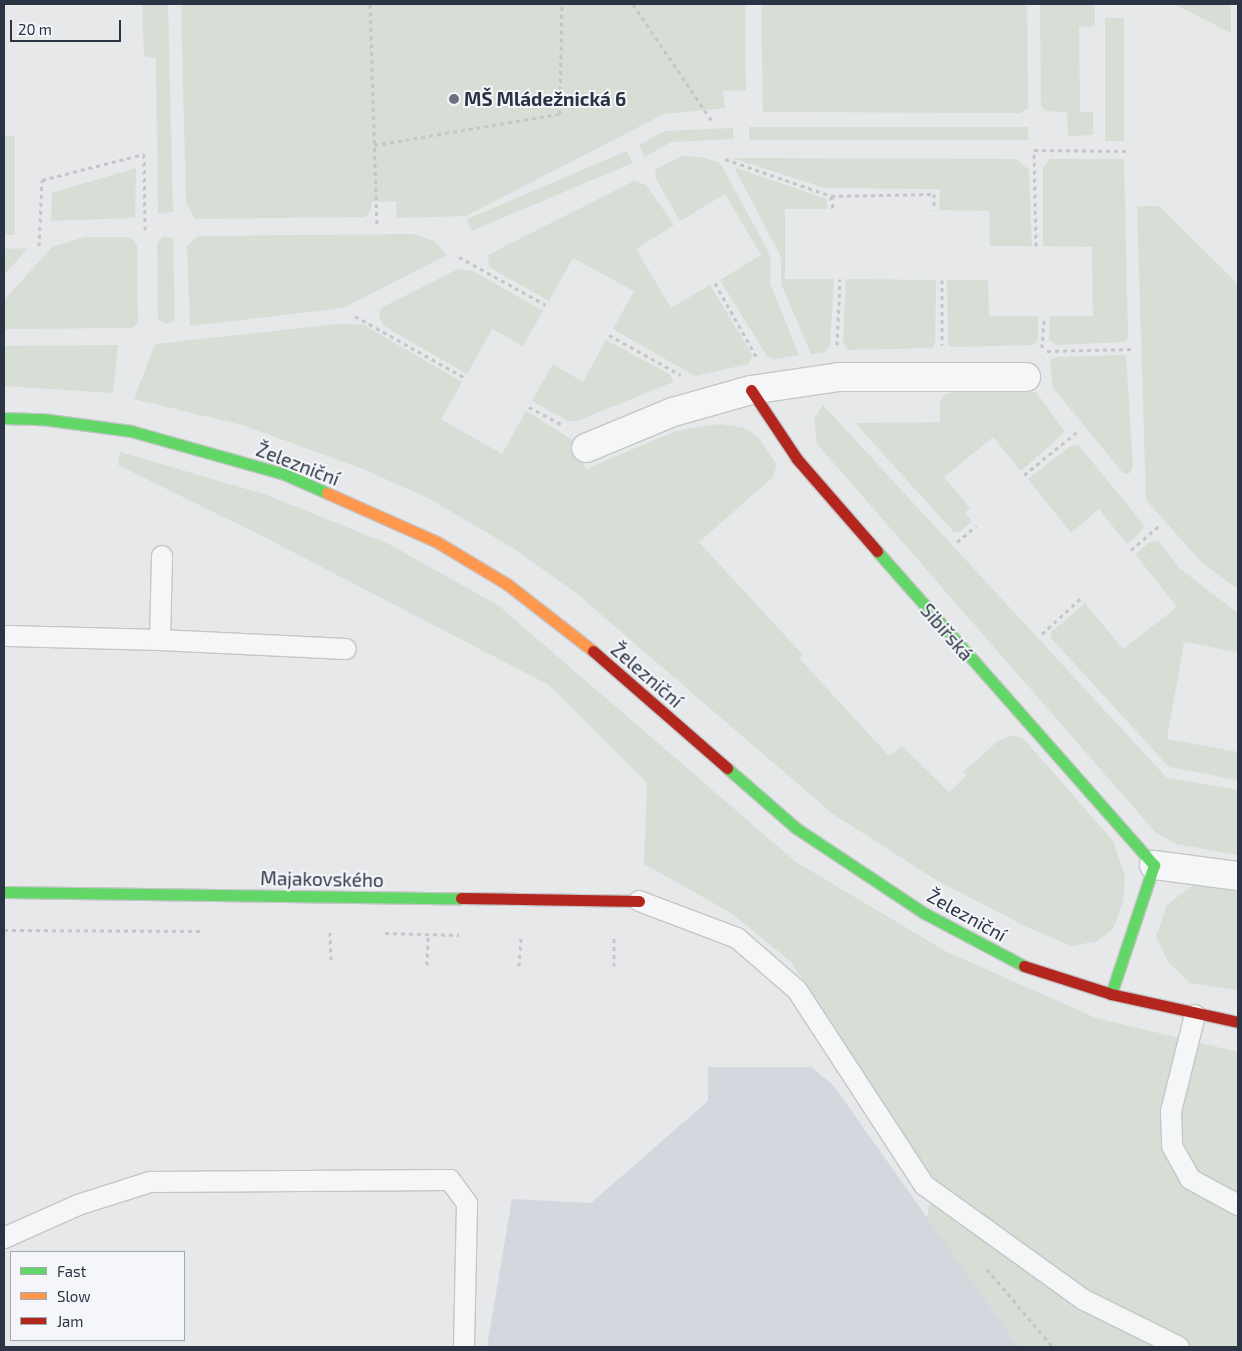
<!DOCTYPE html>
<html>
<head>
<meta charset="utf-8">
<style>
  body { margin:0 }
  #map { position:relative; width:1242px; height:1351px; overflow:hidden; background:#e6e8ea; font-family:"Exo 2",sans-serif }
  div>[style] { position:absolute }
  .built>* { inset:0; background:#d4d7dd }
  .green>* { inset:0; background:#d6ded6; transform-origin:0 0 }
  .path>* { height:3px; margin-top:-1.5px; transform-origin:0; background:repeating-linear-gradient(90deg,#c5c6ca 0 4px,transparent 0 8px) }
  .roads { filter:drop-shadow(1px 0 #c4c6c8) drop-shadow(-1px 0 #c4c6c8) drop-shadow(0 1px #c4c6c8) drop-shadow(0 -1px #c4c6c8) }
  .lane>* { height:20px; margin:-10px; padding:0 10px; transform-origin:10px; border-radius:10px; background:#f5f6f7 }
  .street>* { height:28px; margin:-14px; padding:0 14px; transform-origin:14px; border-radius:14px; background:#f5f6f7 }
  .fast>* { height:11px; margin:-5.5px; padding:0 5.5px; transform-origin:5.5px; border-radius:5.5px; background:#63d668 }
  .slow>* { height:11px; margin:-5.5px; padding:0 5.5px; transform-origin:5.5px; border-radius:5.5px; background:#ff974d }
  .jam>* { height:11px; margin:-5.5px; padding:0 5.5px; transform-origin:5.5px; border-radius:5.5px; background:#b3261e }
  .dots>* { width:14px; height:14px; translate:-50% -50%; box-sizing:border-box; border:2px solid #f4f6f9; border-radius:50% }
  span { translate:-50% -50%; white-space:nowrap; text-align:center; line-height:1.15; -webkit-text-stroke:4px #f4f6f9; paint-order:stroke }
  .poi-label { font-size:19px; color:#2b3445; font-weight:700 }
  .left { translate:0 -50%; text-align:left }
  .street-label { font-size:19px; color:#2b3445 }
  .frame { position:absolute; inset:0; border:5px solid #2b3445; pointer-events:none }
  .legend { position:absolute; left:10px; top:1251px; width:175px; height:90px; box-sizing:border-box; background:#f4f6f9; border:1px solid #a4a8b1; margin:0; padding:6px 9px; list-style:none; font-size:15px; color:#2b3445 }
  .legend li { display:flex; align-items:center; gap:10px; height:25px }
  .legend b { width:25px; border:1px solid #a4a8b1 }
  .scale { position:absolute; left:10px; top:20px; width:111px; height:22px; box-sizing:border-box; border:2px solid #2b3445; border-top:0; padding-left:6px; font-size:15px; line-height:18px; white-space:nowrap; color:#2b3445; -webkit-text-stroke:4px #f4f6f9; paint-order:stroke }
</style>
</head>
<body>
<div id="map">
  <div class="built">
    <div style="clip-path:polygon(708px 1067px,811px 1067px,833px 1085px,1019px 1347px,487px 1347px,512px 1199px,591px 1203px,708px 1101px)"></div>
  </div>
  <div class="green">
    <div style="clip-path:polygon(142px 4px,168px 4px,173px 212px,158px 214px,156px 58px,144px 56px)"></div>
    <div style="clip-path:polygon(181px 4px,745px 4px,746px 90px,723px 91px,725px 108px,664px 114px,466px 216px,397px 218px,396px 201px,372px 202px,370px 213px,364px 217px,195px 219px,186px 202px)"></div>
    <div style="clip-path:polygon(761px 4px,1027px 4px,1028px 108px,1020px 113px,763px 112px)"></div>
    <div style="clip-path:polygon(1040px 4px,1095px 4px,1095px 26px,1079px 27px,1080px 112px,1093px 112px,1093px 135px,1068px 136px,1067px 112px,1046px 111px,1041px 106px)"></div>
    <div style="clip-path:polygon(1174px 4px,1231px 4px,1231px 33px)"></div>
    <div style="left:1105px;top:18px;width:19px;height:123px"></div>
    <div style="left:749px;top:127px;width:279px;height:13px"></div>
    <div style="clip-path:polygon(733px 128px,733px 139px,671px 142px,645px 157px,639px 145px,665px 131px)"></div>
    <div style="left:4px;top:136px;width:11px;height:99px"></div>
    <div style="left:627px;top:151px;width:13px;height:174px;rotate:67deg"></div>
    <div style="clip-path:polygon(682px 156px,702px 157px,720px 163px,766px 247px,771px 260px,770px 283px,799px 355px,774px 359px,767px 356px,720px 280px,761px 255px,725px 194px,680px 221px,655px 177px,656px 169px)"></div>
    <div style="clip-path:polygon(732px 158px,1016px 159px,1029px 170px,1032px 246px,990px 246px,989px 211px,939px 210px,940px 189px,825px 188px)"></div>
    <div style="clip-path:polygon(1050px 159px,1124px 159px,1128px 339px,1125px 342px,1056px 345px,1049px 340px,1050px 316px,1093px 316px,1092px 247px,1043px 246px,1043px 168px)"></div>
    <div style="clip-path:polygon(734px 167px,827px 199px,827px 209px,785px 209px,785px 279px,834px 279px,830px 346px,825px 352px,811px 354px,781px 284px,781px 257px)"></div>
    <div style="clip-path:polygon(136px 168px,135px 218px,51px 221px,52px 193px)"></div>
    <div style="clip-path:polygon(634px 181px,646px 185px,674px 225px,636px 249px,671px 308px,710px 285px,753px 356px,748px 364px,695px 376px,613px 329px,634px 291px,573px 258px,549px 301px,489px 267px,488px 255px)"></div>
    <div style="clip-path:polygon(1137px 206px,1159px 206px,1238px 284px,1238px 589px,1203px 564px,1146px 500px)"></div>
    <div style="clip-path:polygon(413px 234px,434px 241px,447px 255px,343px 308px,190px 326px,187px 246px,198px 236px)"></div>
    <div style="clip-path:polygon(163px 236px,173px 238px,175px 320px,167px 324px,158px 320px,157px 243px)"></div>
    <div style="clip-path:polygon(85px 237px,130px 237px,137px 245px,138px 323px,132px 328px,4px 329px,4px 300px,52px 247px)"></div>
    <div style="clip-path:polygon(28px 248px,4px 275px,4px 249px)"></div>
    <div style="clip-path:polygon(458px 269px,473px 271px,543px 311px,523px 346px,492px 329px,467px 374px,384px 326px,379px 317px,381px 308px)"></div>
    <div style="clip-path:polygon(846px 279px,936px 280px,935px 344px,932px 348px,848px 350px,843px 343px)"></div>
    <div style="clip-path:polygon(947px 280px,988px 280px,989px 316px,1038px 316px,1038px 338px,1034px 345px,952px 347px,948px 344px)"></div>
    <div style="clip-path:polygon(338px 324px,364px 325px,462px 382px,441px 419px,502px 454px,526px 411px,571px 439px,586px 469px,676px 431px,720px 424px,744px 428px,759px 438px,777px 465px,772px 478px,699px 542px,803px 655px,799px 658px,889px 756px,902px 746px,949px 792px,966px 776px,963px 772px,998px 741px,1013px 735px,1024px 739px,1113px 841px,1125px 876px,1123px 902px,1113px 929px,1097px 941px,1072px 946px,1031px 929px,936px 880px,833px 814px,576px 593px,516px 550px,430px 499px,363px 469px,242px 425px,134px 399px,155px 344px)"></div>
    <div style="clip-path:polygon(606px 340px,671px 375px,673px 382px,577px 421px,568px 421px,532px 401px,553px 364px,583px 382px)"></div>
    <div style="clip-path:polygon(118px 345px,113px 393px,4px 386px,4px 346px)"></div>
    <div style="clip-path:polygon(1126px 355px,1133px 466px,1130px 473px,1124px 474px,1053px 388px,1050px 361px,1055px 357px)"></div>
    <div style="clip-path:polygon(953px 392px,1036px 392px,1065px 432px,1021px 471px,993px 437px,944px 477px,970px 508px,965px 513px,972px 521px,960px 532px,954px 532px,855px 423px,940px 422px,940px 403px,944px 395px)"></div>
    <div style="clip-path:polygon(823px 405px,1167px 778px,1238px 790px,1238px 855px,1177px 844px,1156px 833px,817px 444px,814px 419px)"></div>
    <div style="clip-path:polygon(1072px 445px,1079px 446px,1144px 525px,1142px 531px,1127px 544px,1099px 509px,1071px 533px,1028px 479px)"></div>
    <div style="clip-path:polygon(120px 452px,264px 494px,391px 545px,499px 606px,796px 862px,947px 952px,1096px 1018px,1238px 1052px,1238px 1347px,1019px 1347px,927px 1218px,934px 1180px,791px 962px,731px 913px,644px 864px,647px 783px,549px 685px,264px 537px,118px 465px)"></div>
    <div style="clip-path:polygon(1158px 540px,1179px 568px,1238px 613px,1238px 652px,1184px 642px,1167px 739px,1238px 752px,1238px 780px,1169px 767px,1051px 638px,1051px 632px,1085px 603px,1123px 649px,1177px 607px,1135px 554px,1150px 542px)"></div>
    <div style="clip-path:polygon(1209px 882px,1238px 887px,1238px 990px,1190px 983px,1168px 962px,1156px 936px,1167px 905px,1193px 885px)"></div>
  </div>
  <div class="path">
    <div style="left:370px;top:4px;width:224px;rotate:88.2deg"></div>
    <div style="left:633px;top:4px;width:141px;rotate:56deg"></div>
    <div style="left:374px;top:145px;width:189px;rotate:-9.5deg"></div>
    <div style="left:560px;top:114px;width:110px;rotate:-89deg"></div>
    <div style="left:725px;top:159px;width:112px;rotate:19.2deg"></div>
    <div style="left:831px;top:196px;width:103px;rotate:-1.1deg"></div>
    <div style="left:934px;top:194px;width:16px;rotate:90deg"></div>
    <div style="left:831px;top:196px;width:13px;rotate:81deg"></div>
    <div style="left:39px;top:246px;width:66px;rotate:-87.4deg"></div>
    <div style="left:42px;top:180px;width:105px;rotate:-14.3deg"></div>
    <div style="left:144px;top:154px;width:76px;rotate:89.2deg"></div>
    <div style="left:1036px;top:246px;width:96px;rotate:-91.2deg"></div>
    <div style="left:1034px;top:150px;width:96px;rotate:0.6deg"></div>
    <div style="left:459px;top:257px;width:99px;rotate:28.9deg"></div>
    <div style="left:942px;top:280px;width:65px;rotate:90deg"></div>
    <div style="left:715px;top:283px;width:84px;rotate:60.7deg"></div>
    <div style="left:355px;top:316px;width:126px;rotate:29.4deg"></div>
    <div style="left:609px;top:335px;width:82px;rotate:29.1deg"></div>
    <div style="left:837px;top:345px;width:66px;rotate:-87.4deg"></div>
    <div style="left:1042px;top:348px;width:32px;rotate:-86deg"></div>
    <div style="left:1047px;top:351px;width:87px;rotate:-1.3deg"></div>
    <div style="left:529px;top:407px;width:38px;rotate:28deg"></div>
    <div style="left:1024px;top:475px;width:68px;rotate:-39.1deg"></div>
    <div style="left:957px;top:542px;width:25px;rotate:-40deg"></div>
    <div style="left:1131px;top:550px;width:38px;rotate:-41deg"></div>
    <div style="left:1042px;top:634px;width:53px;rotate:-42.7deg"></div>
    <div style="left:4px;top:930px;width:200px;rotate:0.3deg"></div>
    <div style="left:330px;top:932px;width:32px;rotate:88deg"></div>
    <div style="left:385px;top:933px;width:74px;rotate:1.5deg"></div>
    <div style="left:427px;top:965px;width:30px;rotate:-88deg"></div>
    <div style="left:519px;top:966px;width:31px;rotate:-86deg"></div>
    <div style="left:614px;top:966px;width:30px;rotate:-90deg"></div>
    <div style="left:987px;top:1269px;width:102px;rotate:49.8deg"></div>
  </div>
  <div class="roads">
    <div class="lane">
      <div style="left:4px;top:636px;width:156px;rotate:1.5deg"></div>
      <div style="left:160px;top:640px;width:84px;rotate:-88.6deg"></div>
      <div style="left:160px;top:640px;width:186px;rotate:2.8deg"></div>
      <div style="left:639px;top:901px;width:105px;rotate:20.7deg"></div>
      <div style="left:737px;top:938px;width:79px;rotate:40.9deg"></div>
      <div style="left:797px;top:990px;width:233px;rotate:56.9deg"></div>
      <div style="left:924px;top:1185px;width:197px;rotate:35.7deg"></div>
      <div style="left:1084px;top:1300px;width:106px;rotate:26.3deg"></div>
      <div style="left:1195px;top:1015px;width:99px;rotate:104deg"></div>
      <div style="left:1171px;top:1111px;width:35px;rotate:88deg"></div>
      <div style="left:1172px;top:1146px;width:38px;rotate:61deg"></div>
      <div style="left:1190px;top:1179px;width:55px;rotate:28.4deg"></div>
      <div style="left:4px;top:1238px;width:81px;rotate:-24deg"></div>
      <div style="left:78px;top:1205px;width:76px;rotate:-17.7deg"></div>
      <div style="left:150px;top:1182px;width:300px;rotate:-0.4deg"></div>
      <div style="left:450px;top:1180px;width:29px;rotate:54deg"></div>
      <div style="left:467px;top:1203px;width:144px;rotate:91.2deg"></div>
    </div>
    <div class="street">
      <div style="left:586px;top:448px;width:94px;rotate:-22.5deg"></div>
      <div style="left:673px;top:412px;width:81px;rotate:-15.8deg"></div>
      <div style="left:751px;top:390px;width:89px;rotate:-8.4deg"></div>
      <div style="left:839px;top:377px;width:187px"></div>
      <div style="left:1154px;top:865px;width:85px;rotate:7.5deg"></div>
    </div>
    <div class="fast">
      <div style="left:4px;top:418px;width:38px;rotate:2deg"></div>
      <div style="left:42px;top:419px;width:90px;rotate:7.7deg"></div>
      <div style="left:131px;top:431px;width:159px;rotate:15.7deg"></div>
      <div style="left:284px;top:474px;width:47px;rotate:23.8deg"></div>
      <div style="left:877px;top:551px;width:419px;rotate:48.6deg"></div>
      <div style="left:1154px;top:865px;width:136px;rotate:108.4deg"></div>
      <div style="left:727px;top:768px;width:91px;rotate:41deg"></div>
      <div style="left:796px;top:828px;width:154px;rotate:33.6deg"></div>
      <div style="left:924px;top:913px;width:113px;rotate:27.9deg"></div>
      <div style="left:4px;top:892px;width:457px;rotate:0.8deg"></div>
    </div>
    <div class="slow">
      <div style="left:327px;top:493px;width:120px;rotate:24deg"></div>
      <div style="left:437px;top:542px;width:82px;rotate:31deg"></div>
      <div style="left:507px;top:584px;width:109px;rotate:37.9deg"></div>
    </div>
    <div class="jam">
      <div style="left:751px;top:390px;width:83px;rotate:56.3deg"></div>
      <div style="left:797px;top:459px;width:122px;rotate:49deg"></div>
      <div style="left:593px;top:651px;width:178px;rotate:41.1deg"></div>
      <div style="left:461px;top:898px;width:178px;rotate:1deg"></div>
      <div style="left:1024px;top:966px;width:91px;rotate:17.8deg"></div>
      <div style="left:1111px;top:994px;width:130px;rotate:12.4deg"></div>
    </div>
  </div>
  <div class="dots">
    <div style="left:454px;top:99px;background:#6c737f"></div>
  </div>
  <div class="poi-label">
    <span class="left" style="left:464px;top:99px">MŠ Mládežnická 6</span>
  </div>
  <div class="street-label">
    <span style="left:298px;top:464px;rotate:21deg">Železniční</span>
    <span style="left:947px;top:632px;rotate:49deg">Sibiřská</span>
    <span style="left:647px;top:675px;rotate:41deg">Železniční</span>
    <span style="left:322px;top:879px;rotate:1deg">Majakovského</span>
    <span style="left:967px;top:915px;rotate:29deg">Železniční</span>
  </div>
  <div class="frame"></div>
  <ul class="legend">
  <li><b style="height:6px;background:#63d668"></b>Fast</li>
  <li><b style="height:6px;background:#ff974d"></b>Slow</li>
  <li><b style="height:6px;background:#b3261e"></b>Jam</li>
  </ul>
  <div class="scale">20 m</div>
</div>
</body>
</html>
